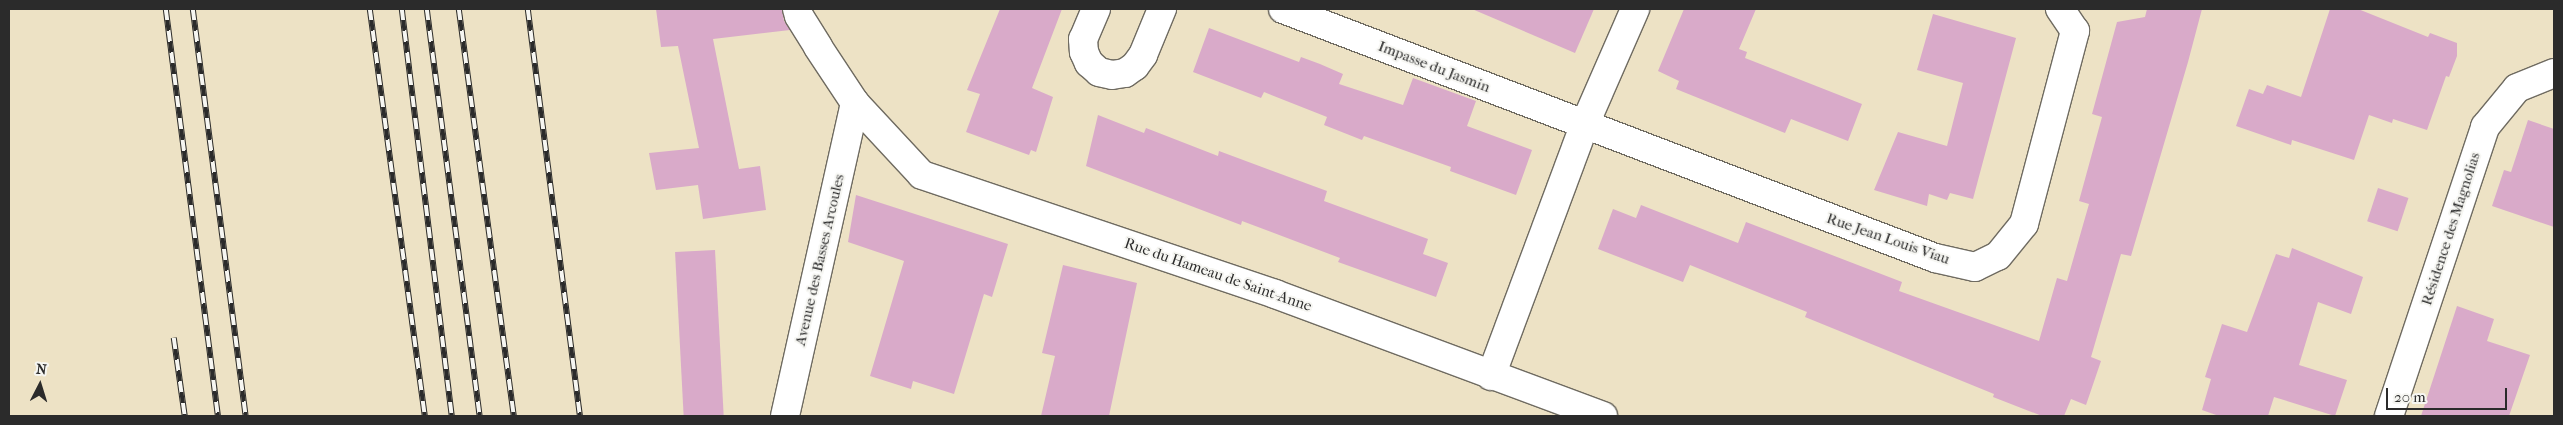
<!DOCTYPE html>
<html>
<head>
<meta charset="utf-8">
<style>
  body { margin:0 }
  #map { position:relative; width:2563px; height:425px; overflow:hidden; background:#ede2c5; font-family:"IM FELL French Canon",serif }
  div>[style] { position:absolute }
  .building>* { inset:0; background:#d9aac9; transform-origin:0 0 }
  .roads { filter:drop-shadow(1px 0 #6f6b61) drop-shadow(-1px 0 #6f6b61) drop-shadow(0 1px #6f6b61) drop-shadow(0 -1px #6f6b61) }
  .street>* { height:28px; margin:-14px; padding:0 14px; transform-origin:14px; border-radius:14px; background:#fff }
  .rail>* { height:5.5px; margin-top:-2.75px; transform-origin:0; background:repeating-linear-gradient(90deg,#f6f6f2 0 11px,#2b2b2b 0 22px); box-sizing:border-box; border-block:1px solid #2b2b2b }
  span { translate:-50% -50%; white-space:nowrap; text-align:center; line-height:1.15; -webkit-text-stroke:4px #f6f6f2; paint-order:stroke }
  .street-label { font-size:15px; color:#2b2b2b }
  .frame { position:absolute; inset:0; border:10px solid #2b2b2b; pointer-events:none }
  .north { position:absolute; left:15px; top:360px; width:50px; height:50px; -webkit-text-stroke:4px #f6f6f2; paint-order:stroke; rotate:5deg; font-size:14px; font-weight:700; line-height:20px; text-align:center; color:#2b2b2b }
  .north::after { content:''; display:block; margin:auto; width:18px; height:22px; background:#2b2b2b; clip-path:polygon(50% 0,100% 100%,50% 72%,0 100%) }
  .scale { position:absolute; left:2386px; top:388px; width:121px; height:22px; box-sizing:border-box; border:2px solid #2b2b2b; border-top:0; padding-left:6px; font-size:15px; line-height:18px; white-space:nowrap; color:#2b2b2b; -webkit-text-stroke:4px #f6f6f2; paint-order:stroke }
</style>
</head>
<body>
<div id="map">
  <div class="building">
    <div style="clip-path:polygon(656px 9px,782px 9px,784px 21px,790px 30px,713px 39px,739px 169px,760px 166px,766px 210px,703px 219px,698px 185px,656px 190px,649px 153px,699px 148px,678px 46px,661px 47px)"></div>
    <div style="clip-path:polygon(1000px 9px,1062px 9px,1032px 88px,1053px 97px,1036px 152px,1031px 150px,1029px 155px,966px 132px,980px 94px,967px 90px)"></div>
    <div style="clip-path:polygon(1472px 9px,1594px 9px,1575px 53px)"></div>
    <div style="clip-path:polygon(1684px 9px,1756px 9px,1739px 49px,1747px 52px,1745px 58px,1862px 104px,1848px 141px,1791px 119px,1785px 133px,1676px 89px,1679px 81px,1658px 71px)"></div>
    <div style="clip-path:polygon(2147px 9px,2202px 9px,2188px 62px,2131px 256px,2121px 254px,2091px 357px,2101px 361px,2086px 405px,2071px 399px,2064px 416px,2042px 416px,1993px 397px,1994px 394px,1805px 317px,1807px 312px,1690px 265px,1683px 282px,1598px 249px,1613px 209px,1636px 218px,1641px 205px,1738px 243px,1746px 222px,1902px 282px,1899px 291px,2039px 341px,2057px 278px,2067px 281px,2089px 204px,2079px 201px,2102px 117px,2092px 114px,2117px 22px,2145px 17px)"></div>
    <div style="clip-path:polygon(2330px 9px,2358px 9px,2428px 37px,2430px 33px,2457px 43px,2457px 56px,2449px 77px,2446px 76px,2427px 130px,2393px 119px,2392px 123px,2369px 115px,2354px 160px,2292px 140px,2291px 145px,2236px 126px,2249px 89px,2263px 94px,2267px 85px,2301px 97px)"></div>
    <div style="clip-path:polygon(1933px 14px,2016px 38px,1973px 199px,1950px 193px,1947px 200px,1929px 194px,1927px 206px,1874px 190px,1898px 132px,1947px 146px,1963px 83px,1917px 70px)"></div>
    <div style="clip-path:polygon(1209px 28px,1299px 62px,1301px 57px,1320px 64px,1343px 74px,1339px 84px,1403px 105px,1413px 78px,1476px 101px,1467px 126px,1532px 150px,1516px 195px,1450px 171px,1451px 167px,1364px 136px,1362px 140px,1324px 125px,1327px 117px,1264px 92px,1261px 98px,1193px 72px)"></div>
    <div style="clip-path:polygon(1098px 115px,1144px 133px,1146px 128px,1218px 156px,1219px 151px,1327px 191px,1324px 201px,1428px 239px,1423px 254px,1448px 263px,1436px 297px,1338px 262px,1340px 258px,1242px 221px,1241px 225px,1086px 166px)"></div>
    <div style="clip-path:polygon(2528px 120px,2554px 129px,2554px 227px,2492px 206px,2504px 170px,2511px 172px)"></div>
    <div style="left:2378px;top:188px;width:32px;height:35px;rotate:18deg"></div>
    <div style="clip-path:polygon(856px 195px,1008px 244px,992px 297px,984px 294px,954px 394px,913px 381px,911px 389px,870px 376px,904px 261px,848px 242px)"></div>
    <div style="clip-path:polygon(2292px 248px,2363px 277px,2351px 314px,2318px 302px,2299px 365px,2347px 380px,2335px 416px,2274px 397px,2268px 416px,2219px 416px,2202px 410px,2211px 379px,2205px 377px,2222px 324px,2247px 332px,2276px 254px,2289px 258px)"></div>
    <div style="left:715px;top:250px;width:166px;height:40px;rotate:87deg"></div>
    <div style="clip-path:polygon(1063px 265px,1137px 283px,1109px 416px,1041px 416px,1055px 356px,1042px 353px)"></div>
    <div style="clip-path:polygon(2457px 306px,2494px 319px,2487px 341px,2530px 355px,2509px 416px,2421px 416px)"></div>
  </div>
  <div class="roads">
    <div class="street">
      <div style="left:797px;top:9px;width:7px;rotate:74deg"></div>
      <div style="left:799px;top:16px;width:36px;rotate:58deg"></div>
      <div style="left:818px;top:47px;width:67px;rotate:56.5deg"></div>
      <div style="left:855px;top:103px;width:98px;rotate:47.1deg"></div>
      <div style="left:922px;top:175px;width:373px;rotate:18.6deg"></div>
      <div style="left:1275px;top:294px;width:350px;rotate:20.4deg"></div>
      <div style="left:1096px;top:9px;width:33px;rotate:113deg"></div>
      <div style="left:1083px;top:39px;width:13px;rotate:86deg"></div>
      <div style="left:1084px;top:52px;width:12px;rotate:66deg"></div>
      <div style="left:1089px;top:63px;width:13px;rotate:42deg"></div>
      <div style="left:1099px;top:72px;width:13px;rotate:13deg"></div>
      <div style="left:1112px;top:75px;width:13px;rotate:-9deg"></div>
      <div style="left:1125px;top:73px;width:12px;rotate:-35deg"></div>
      <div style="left:1135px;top:66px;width:14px;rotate:-54deg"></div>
      <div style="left:1143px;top:55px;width:50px;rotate:-67.6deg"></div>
      <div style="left:1283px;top:9px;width:698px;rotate:20.9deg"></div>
      <div style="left:1935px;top:258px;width:41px;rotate:12.7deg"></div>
      <div style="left:1975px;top:267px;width:25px;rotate:-26deg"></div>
      <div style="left:1998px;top:256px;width:41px;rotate:-50.9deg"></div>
      <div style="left:2024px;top:224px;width:200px;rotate:-75.2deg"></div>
      <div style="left:2075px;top:31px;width:27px;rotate:-124deg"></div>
      <div style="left:1491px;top:376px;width:267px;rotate:-69.6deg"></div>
      <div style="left:1584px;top:126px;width:128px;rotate:-66.4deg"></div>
      <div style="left:785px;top:416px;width:321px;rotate:-77.4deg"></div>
      <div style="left:2389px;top:416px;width:305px;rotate:-71.6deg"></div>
      <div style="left:2485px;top:127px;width:50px;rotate:-50.6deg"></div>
      <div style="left:2517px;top:88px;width:40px;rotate:-22deg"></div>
    </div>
  </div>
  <div class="rail">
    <div style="left:166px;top:9px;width:410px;rotate:82.7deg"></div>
    <div style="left:193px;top:9px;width:410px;rotate:82.6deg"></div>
    <div style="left:370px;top:9px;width:411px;rotate:82.3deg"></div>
    <div style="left:402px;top:9px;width:410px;rotate:83deg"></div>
    <div style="left:427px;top:9px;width:410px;rotate:82.6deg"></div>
    <div style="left:459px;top:9px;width:411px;rotate:82.3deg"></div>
    <div style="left:528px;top:9px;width:410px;rotate:82.7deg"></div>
    <div style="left:174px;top:338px;width:79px;rotate:82deg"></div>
  </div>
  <div class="street-label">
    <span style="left:1434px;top:67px;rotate:21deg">Impasse du Jasmin</span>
    <span style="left:2451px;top:229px;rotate:-72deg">Résidence des Magnolias</span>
    <span style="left:1888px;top:239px;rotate:19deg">Rue Jean Louis Viau</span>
    <span style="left:820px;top:260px;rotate:-77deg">Avenue des Basses Arcoules</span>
    <span style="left:1218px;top:275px;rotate:19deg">Rue du Hameau de Saint-Anne</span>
  </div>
  <div class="frame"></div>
  <div class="north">N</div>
  <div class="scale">20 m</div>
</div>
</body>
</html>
